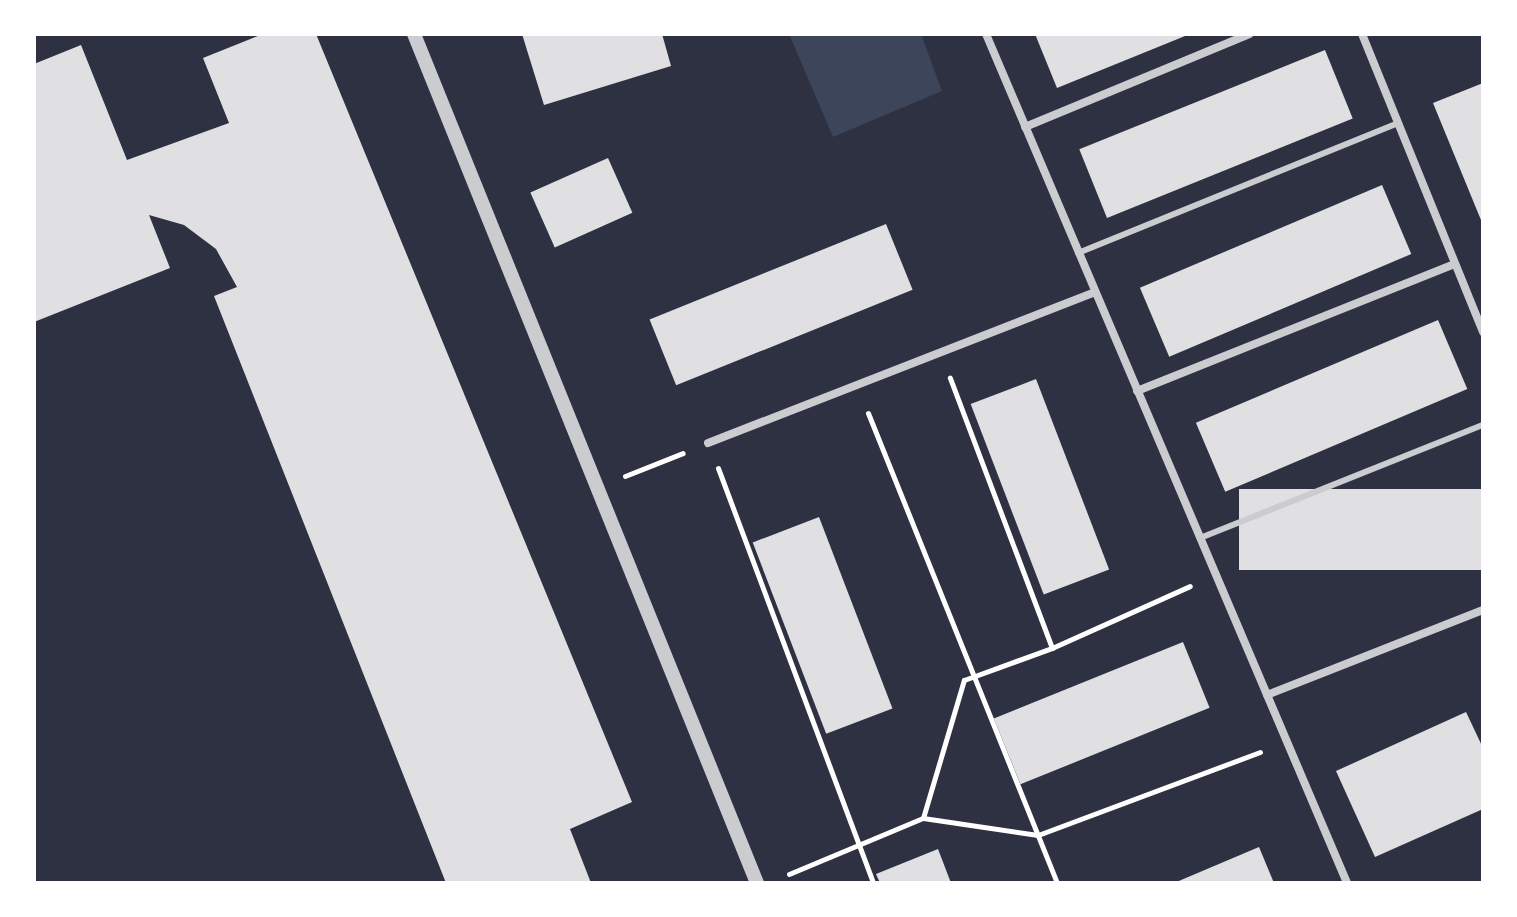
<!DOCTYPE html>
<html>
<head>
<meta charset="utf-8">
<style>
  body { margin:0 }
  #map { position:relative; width:1517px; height:917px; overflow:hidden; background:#2d3142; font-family:Poppins,sans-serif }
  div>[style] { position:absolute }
  .green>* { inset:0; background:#3c4559 }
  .building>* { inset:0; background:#e0e0e3; transform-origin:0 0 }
  .path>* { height:5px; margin:-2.5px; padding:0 2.5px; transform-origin:2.5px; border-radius:2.5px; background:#fff }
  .service>* { height:6px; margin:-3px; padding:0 3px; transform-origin:3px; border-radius:3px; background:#caccd0 }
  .minor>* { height:8px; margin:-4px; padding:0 4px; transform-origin:4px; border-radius:4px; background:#caccd0 }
  .tertiary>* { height:14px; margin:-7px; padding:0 7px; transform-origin:7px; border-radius:7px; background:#caccd0 }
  span { translate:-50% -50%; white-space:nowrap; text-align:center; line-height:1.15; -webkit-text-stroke:8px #fff; paint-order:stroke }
  .frame { position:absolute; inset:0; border:36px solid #fff; pointer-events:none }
</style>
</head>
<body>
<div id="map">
  <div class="green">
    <div style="clip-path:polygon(789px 34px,921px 34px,942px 91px,833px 137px)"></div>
  </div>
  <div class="building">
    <div style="clip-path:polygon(263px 34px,316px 34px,632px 802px,570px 829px,591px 883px,446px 883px,214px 296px,237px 287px,216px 249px,184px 225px,149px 215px,170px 268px,34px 322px,34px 64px,81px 45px,127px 160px,229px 123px,203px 58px)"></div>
    <div style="clip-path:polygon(522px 34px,662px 34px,671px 66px,544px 105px)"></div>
    <div style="clip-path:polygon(1035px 34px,1190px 34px,1057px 88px)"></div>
    <div style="left:1325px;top:50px;width:74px;height:265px;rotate:68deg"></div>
    <div style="clip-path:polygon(1483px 83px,1483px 225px,1433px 103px)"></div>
    <div style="left:608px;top:158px;width:60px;height:85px;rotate:66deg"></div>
    <div style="left:1382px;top:185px;width:75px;height:263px;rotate:67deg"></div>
    <div style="left:886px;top:224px;width:71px;height:255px;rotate:68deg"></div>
    <div style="left:1438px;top:320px;width:75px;height:263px;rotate:67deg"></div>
    <div style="left:1036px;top:379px;width:204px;height:70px;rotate:69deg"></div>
    <div style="left:1483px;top:489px;width:81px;height:244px;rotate:90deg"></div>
    <div style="left:819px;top:517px;width:205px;height:71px;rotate:69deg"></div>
    <div style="left:1183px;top:642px;width:71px;height:204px;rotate:68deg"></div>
    <div style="clip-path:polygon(1466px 712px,1483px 748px,1483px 809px,1375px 857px,1336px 771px)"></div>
    <div style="clip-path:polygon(1259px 847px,1274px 883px,1174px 883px)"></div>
    <div style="clip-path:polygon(938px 849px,951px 883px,880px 883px,876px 874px)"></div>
  </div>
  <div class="path">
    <div style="left:868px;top:413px;width:507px;rotate:68.09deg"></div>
    <div style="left:718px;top:468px;width:443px;rotate:69.5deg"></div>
    <div style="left:625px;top:476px;width:62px;rotate:-21.6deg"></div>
    <div style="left:1052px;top:648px;width:151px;rotate:-24.2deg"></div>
    <div style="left:923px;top:818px;width:144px;rotate:-73.5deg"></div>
    <div style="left:964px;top:680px;width:94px;rotate:-20deg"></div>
    <div style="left:1052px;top:648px;width:289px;rotate:-110.7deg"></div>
    <div style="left:789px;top:874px;width:145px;rotate:-22.7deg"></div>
    <div style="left:923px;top:818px;width:116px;rotate:8.4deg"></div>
    <div style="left:1038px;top:835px;width:237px;rotate:-20.5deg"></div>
  </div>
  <div class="service">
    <div style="left:1078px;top:253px;width:345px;rotate:-22.1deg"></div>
    <div style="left:1200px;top:538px;width:305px;rotate:-21.8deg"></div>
  </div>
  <div class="minor">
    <div style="left:986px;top:34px;width:923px;rotate:66.96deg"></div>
    <div style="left:1362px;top:34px;width:322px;rotate:67.9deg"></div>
    <div style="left:1025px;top:127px;width:243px;rotate:-22.5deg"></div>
    <div style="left:1137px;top:391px;width:342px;rotate:-21.8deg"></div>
    <div style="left:708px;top:443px;width:415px;rotate:-21.3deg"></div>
    <div style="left:1267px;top:695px;width:232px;rotate:-21.5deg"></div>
  </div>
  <div class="tertiary">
    <div style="left:414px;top:34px;width:916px;rotate:68deg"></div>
  </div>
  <div class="frame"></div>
</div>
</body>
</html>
